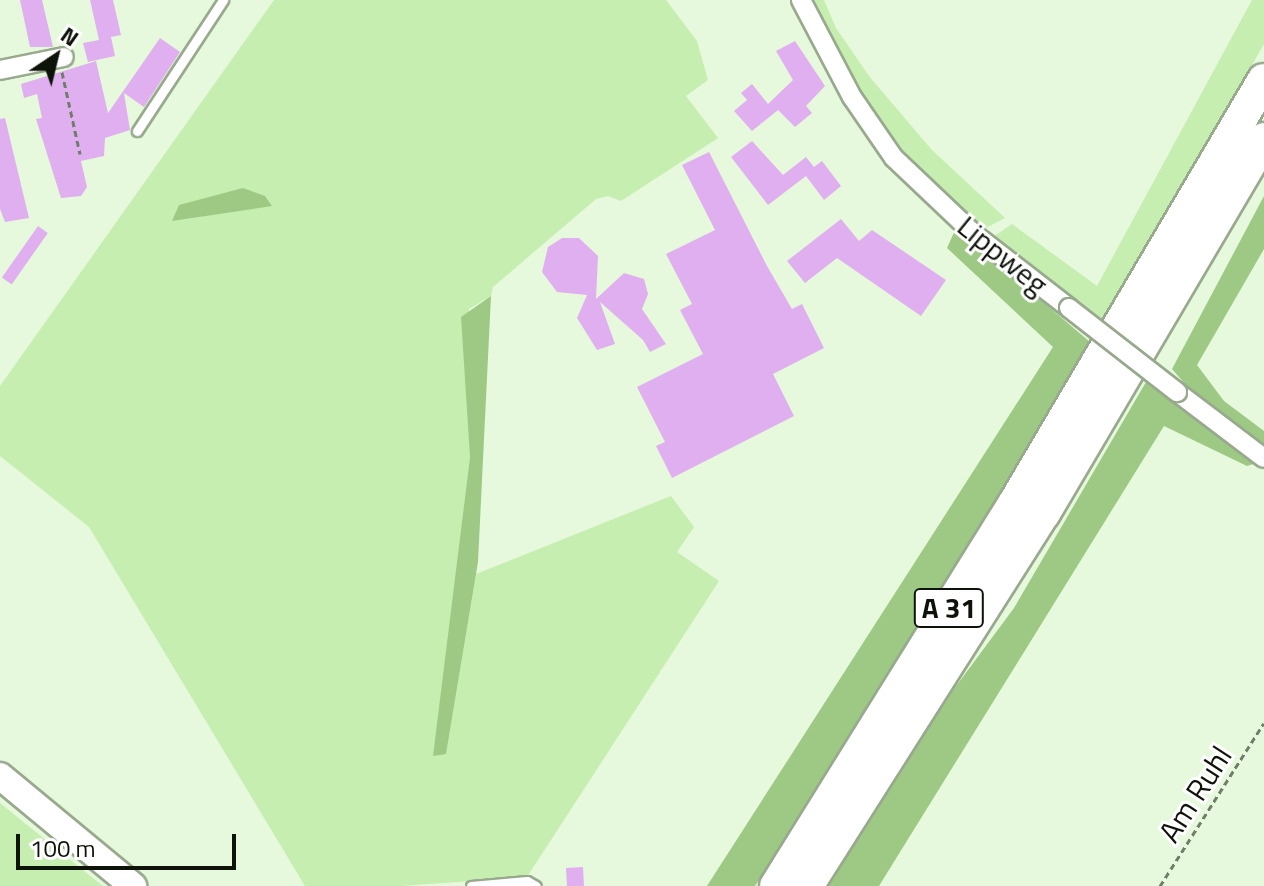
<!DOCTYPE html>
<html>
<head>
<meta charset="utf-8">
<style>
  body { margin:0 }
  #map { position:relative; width:1264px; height:886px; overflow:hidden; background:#e6f9dc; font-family:"Titillium Web",sans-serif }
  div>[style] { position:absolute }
  .green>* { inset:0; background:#c6eeb0 }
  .forest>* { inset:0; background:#9dc984 }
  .building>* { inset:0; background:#e0aff0; transform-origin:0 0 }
  .path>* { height:3px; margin-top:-1.5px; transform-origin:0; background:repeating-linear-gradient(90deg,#717c6a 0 6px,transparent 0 10px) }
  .roads { filter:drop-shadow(2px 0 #98a98e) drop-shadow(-2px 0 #98a98e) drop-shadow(0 2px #98a98e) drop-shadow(0 -2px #98a98e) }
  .lane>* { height:9px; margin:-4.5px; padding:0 4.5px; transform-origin:4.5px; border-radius:4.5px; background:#fff }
  .street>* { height:18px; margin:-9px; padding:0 9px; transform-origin:9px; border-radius:9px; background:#fff }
  .secondary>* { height:26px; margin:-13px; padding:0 13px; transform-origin:13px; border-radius:13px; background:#fff }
  .highway>* { height:32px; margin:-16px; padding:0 16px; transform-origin:16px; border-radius:16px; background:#fff }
  .bridges { filter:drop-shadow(2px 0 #98a98e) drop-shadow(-2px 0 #98a98e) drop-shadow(0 2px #98a98e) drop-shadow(0 -2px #98a98e) }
  .street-bridge>* { height:18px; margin:-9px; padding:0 9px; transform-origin:9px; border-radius:9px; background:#fff }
  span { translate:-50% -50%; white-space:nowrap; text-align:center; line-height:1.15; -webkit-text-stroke:6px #fff; paint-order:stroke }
  .shield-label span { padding:2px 6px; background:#fff; border:2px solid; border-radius:6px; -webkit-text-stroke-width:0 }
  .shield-label { font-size:28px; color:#0d1309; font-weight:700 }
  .street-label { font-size:30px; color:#0d1309 }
  .north { position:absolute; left:16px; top:16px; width:80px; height:80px; -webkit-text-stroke:6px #fff; paint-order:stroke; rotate:35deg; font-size:22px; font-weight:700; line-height:32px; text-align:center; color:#0d1309 }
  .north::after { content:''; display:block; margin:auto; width:28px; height:36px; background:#0d1309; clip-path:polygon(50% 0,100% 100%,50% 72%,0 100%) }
  .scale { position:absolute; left:16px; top:834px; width:220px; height:36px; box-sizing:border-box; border:4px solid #0d1309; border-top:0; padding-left:10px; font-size:24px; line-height:28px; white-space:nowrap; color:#0d1309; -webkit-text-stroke:6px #fff; paint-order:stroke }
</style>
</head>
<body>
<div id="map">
  <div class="green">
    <div style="clip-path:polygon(274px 0,666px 0,697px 41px,708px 80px,686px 96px,718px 138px,621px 201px,608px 196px,596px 199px,493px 287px,491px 296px,469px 309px,470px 457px,434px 755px,446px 753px,476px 574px,671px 496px,694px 527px,677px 552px,719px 581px,527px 877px,401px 886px,305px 886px,89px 527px,0 456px,0 386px)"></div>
    <div style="clip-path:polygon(807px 0,824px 0,836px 28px,869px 76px,931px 149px,1005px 218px,980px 231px,915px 172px,863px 105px)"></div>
    <div style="clip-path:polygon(1252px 0,1264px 0,1264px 44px,1104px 324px,990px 239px,1012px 224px,1097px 286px)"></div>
    <div style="clip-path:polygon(0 803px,99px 883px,103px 886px,0 886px)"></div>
  </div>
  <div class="forest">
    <div style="clip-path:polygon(243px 188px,265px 196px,272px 206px,172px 221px,179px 205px)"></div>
    <div style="clip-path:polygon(1264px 196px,1264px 249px,1197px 365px,1224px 401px,1264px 431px,1264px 448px,1199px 400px,1172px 369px)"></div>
    <div style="clip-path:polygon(956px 228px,1090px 342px,929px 613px,755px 886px,707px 886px,1053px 347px,947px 248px)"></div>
    <div style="clip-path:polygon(491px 296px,478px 562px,446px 754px,433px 756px,470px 457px,461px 317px)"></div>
    <div style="clip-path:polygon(1146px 382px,1257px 463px,1247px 466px,1164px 426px,879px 886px,828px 886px,939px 709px,1014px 608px)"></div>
  </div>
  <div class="building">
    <div style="clip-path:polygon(20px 0,42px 0,53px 47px,30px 47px)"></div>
    <div style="clip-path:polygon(90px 0,113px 0,121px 35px,111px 37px,115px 56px,88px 62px,83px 43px,99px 40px)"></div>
    <div style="clip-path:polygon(160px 38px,180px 52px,144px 107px,124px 93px,130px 130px,105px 138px,104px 156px,81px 161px,87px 187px,81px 196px,61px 198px,36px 119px,42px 118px,37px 94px,24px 98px,21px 84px,96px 61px,108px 113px)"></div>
    <div style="clip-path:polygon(795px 41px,825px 86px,806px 106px,812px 113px,795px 127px,778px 110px,752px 131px,734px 111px,747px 100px,741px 93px,752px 84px,768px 104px,793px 80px,776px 51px)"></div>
    <div style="clip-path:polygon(5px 118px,29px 218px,5px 222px,0 209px,0 119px)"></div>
    <div style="clip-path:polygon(752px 141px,783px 175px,806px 157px,814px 167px,822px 161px,841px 186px,824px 200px,806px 176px,768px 205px,731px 157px)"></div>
    <div style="clip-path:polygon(709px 152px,767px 266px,792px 309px,802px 304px,824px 348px,773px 374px,794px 416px,672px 478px,656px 446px,665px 442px,637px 387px,703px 354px,680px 310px,692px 304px,666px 254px,715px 230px,682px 165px)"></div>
    <div style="clip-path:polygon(841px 219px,859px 241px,872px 230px,946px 280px,921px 316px,837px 258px,805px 283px,787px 261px)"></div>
    <div style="left:38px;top:226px;width:12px;height:63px;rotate:35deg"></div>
    <div style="clip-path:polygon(562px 238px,579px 238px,598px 256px,596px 299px,624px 273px,644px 279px,648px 294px,642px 309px,666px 344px,650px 352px,643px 340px,600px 302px,615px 344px,597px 350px,577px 318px,587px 295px,557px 292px,542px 272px,548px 247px)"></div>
    <div style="left:583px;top:867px;width:19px;height:17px;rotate:87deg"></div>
  </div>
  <div class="path">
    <div style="left:62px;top:72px;width:84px;rotate:77.6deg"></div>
    <div style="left:1160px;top:886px;width:193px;rotate:-57.5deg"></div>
  </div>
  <div class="roads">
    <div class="lane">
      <div style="left:137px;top:131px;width:157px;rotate:-56.7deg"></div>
      <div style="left:471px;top:886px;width:56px;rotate:-5.1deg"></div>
      <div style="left:527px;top:881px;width:10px;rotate:29deg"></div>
    </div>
    <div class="street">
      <div style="left:801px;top:0;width:110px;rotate:62.3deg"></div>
      <div style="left:852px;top:97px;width:74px;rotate:55.5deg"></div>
      <div style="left:894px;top:158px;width:112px;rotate:43.5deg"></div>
      <div style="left:975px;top:235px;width:119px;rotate:37.8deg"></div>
      <div style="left:0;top:70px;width:65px;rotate:-11.5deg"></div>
      <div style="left:1177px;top:392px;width:109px;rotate:37.2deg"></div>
    </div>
    <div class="secondary">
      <div style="left:0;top:776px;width:173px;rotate:39.6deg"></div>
    </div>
    <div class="highway">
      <div style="left:776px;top:886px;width:450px;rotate:-58.1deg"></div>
      <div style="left:1014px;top:504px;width:492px;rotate:-59.5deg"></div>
      <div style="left:807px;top:886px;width:442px;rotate:-57.6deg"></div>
      <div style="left:1044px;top:513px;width:434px;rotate:-59.5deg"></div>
    </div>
  </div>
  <div class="bridges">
    <div class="street-bridge">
      <div style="left:1069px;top:308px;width:137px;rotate:37.9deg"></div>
    </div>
  </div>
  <div class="shield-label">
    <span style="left:949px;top:608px">A 31</span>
  </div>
  <div class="street-label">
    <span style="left:1003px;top:255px;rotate:39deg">Lippweg</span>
    <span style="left:1195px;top:794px;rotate:-57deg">Am Ruhl</span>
  </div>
  <div class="north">N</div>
  <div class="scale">100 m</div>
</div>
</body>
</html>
